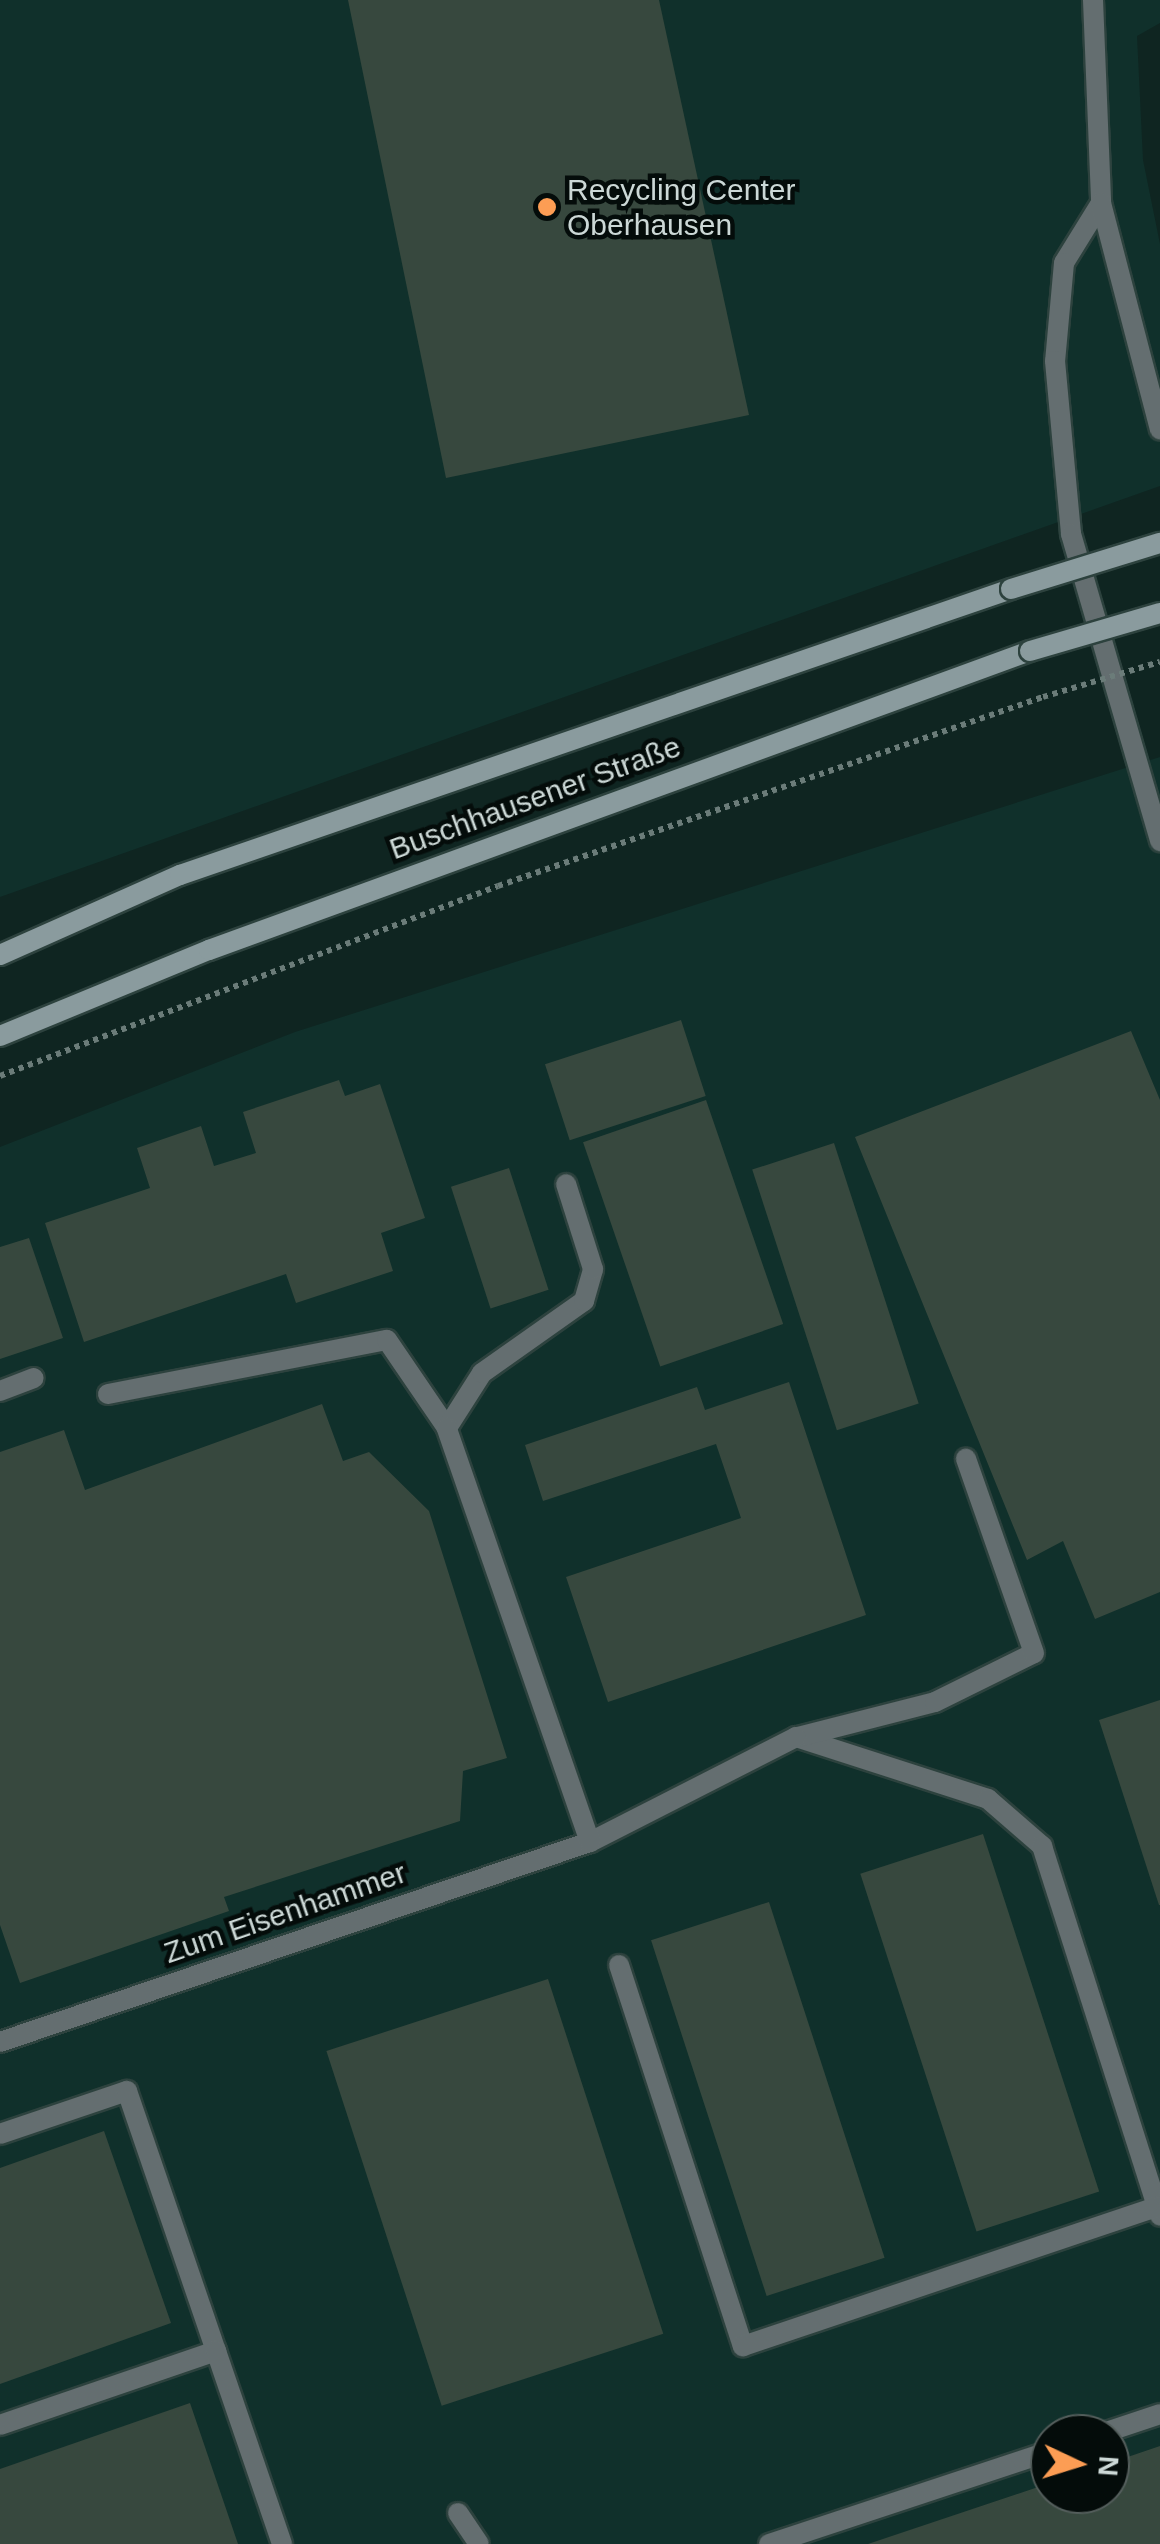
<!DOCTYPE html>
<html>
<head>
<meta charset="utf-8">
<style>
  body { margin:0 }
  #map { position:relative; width:1160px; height:2544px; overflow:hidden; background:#0f2521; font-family:Helvetica,sans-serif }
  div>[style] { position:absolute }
  .built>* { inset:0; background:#10302b }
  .building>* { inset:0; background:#37483e; transform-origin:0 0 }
  .path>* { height:6px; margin-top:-3px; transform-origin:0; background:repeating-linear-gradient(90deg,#6b7c79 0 5px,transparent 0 10px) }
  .roads { filter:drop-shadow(2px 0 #2d423e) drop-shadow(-2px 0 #2d423e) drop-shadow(0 2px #2d423e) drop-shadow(0 -2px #2d423e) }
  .lane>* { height:20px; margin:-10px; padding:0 10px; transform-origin:10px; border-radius:10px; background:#646e70 }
  .street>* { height:20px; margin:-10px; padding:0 10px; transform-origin:10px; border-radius:10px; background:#646e70 }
  .secondary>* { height:20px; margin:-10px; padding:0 10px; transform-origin:10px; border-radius:10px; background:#8a9b9e }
  .path-bridge>* { height:6px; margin-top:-3px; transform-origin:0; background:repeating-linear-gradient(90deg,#6b7c79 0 5px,transparent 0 10px) }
  .bridges { filter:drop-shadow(2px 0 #2d423e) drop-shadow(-2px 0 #2d423e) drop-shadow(0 2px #2d423e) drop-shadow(0 -2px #2d423e) }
  .secondary-bridge>* { height:20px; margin:-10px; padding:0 10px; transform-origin:10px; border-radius:10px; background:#8a9b9e }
  .dots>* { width:28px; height:28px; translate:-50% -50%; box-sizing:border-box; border:5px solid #040c0a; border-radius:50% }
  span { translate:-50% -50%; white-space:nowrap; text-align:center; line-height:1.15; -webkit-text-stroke:9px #040c0a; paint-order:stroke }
  .poi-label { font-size:30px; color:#ccd8d6 }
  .left { translate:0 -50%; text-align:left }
  .street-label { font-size:30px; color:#ccd8d6 }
  .north { position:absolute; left:1030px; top:2414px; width:100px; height:100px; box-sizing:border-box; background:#040c0a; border:2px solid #545e5c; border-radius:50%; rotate:94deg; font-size:28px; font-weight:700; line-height:40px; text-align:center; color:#ccd8d6 }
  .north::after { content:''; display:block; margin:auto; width:35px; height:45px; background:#fc9d54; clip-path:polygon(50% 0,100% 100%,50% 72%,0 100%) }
</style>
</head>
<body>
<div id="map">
  <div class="built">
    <div style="clip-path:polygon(0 0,1160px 0,1160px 23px,1137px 36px,1143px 160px,1160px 244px,1160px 486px,0 897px)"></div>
    <div style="clip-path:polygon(evenodd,1160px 757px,1160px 2544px,0 2544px,0 1147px,295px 1032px,1160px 757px,1050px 2434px,1110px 2434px,1110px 2494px,1050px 2494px,1050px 2434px)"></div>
  </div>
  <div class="building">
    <div style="clip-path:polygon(348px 0,659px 0,749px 415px,446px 478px)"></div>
    <div style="left:681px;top:1020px;width:80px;height:143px;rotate:72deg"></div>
    <div style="clip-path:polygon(1131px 1031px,1160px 1100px,1160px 1592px,1095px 1619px,1063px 1541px,1027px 1560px,855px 1137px)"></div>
    <div style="clip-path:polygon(339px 1080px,345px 1096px,380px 1084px,425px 1218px,381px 1233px,393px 1271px,296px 1303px,286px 1274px,84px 1342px,45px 1223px,150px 1188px,137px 1148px,201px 1126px,214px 1166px,256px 1153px,243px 1112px)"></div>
    <div style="left:706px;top:1100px;width:237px;height:130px;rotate:71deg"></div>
    <div style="left:834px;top:1143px;width:274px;height:86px;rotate:72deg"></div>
    <div style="left:509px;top:1168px;width:128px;height:61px;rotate:72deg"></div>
    <div style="clip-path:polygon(29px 1238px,63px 1338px,0 1359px,0 1247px)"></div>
    <div style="clip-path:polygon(789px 1382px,866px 1615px,608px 1702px,566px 1577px,741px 1518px,716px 1444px,543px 1501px,525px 1445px,697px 1387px,705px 1410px)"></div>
    <div style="clip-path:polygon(322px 1404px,343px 1461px,369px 1452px,429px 1511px,507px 1758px,463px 1771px,460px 1821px,224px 1897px,229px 1911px,20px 1983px,0 1925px,0 1452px,64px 1430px,85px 1490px)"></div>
    <div style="clip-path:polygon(1160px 1700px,1160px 1905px,1159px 1905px,1099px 1720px)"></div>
    <div style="left:983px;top:1834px;width:376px;height:129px;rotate:72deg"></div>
    <div style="left:769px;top:1902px;width:374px;height:124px;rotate:72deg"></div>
    <div style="left:548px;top:1979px;width:373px;height:233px;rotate:72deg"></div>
    <div style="clip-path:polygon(104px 2131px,171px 2323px,0 2384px,0 2168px)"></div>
    <div style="clip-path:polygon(190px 2403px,238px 2544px,0 2544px,0 2469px)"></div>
    <div style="clip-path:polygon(1160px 2446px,1160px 2544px,868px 2544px,1050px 2483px,1050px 2494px,1110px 2494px,1110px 2463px)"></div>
  </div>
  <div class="path">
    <div style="left:0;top:1076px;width:533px;rotate:-20.88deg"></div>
    <div style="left:498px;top:886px;width:577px;rotate:-19.13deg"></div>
  </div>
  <div class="roads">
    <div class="lane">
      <div style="left:1093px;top:0;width:203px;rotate:87.7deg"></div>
      <div style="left:1101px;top:203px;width:70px;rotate:121.7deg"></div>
      <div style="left:1064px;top:263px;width:98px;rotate:95.2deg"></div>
      <div style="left:1055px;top:361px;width:174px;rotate:84.7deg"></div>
      <div style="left:1071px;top:534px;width:320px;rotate:73.8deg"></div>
      <div style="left:1101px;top:203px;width:234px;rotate:75.4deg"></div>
      <div style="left:0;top:1391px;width:36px;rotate:-21deg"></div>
      <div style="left:108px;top:1394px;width:284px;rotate:-11deg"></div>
      <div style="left:387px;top:1340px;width:107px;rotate:55.7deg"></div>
      <div style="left:447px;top:1428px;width:65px;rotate:-57.5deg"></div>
      <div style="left:482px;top:1373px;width:125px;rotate:-35.2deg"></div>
      <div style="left:584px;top:1301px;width:33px;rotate:-74deg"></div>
      <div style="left:593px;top:1269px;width:89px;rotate:-107.6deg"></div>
      <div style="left:796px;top:1737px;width:202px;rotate:17.9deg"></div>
      <div style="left:988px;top:1799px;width:72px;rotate:41deg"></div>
      <div style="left:1042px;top:1846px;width:388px;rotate:72.3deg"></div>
      <div style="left:798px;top:1737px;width:141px;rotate:-14.3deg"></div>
      <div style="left:935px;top:1702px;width:110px;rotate:-26.3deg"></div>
      <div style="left:1034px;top:1653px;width:206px;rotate:-109.3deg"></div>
      <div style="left:619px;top:1965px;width:401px;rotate:72deg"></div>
      <div style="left:743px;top:2346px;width:437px;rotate:-18.6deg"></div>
      <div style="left:0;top:2134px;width:134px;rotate:-18.7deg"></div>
      <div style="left:127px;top:2091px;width:275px;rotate:71.1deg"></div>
      <div style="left:216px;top:2351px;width:228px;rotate:161.1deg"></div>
      <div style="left:216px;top:2351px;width:204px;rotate:71.1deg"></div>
      <div style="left:1100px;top:2434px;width:63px;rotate:-18.4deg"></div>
      <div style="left:458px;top:2513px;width:37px;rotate:56deg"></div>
      <div style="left:769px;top:2544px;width:296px;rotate:-18.3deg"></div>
    </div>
    <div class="street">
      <div style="left:590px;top:1842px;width:231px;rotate:-27deg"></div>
      <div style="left:0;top:2042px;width:623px;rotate:-18.73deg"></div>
      <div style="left:590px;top:1842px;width:438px;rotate:-109.1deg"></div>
    </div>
    <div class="secondary">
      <div style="left:0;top:955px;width:197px;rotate:-24deg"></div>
      <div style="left:180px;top:875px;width:879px;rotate:-18.99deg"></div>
      <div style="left:0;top:1036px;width:226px;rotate:-22.4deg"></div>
      <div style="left:209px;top:950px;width:874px;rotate:-20.01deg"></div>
    </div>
  </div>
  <div class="path-bridge">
    <div style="left:1043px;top:697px;width:122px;rotate:-16.7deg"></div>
  </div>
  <div class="bridges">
    <div class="secondary-bridge">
      <div style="left:1011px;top:589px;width:156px;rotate:-17.2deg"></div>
      <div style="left:1030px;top:651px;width:135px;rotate:-16.3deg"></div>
    </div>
  </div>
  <div class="dots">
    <div style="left:547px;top:207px;background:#fc9d54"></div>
  </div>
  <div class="poi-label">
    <span class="left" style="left:567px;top:207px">Recycling Center<br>Oberhausen</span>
  </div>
  <div class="street-label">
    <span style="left:535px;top:798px;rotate:-20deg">Buschhausener Straße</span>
    <span style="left:285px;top:1913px;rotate:-19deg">Zum Eisenhammer</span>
  </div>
  <div class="north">N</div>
</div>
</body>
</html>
